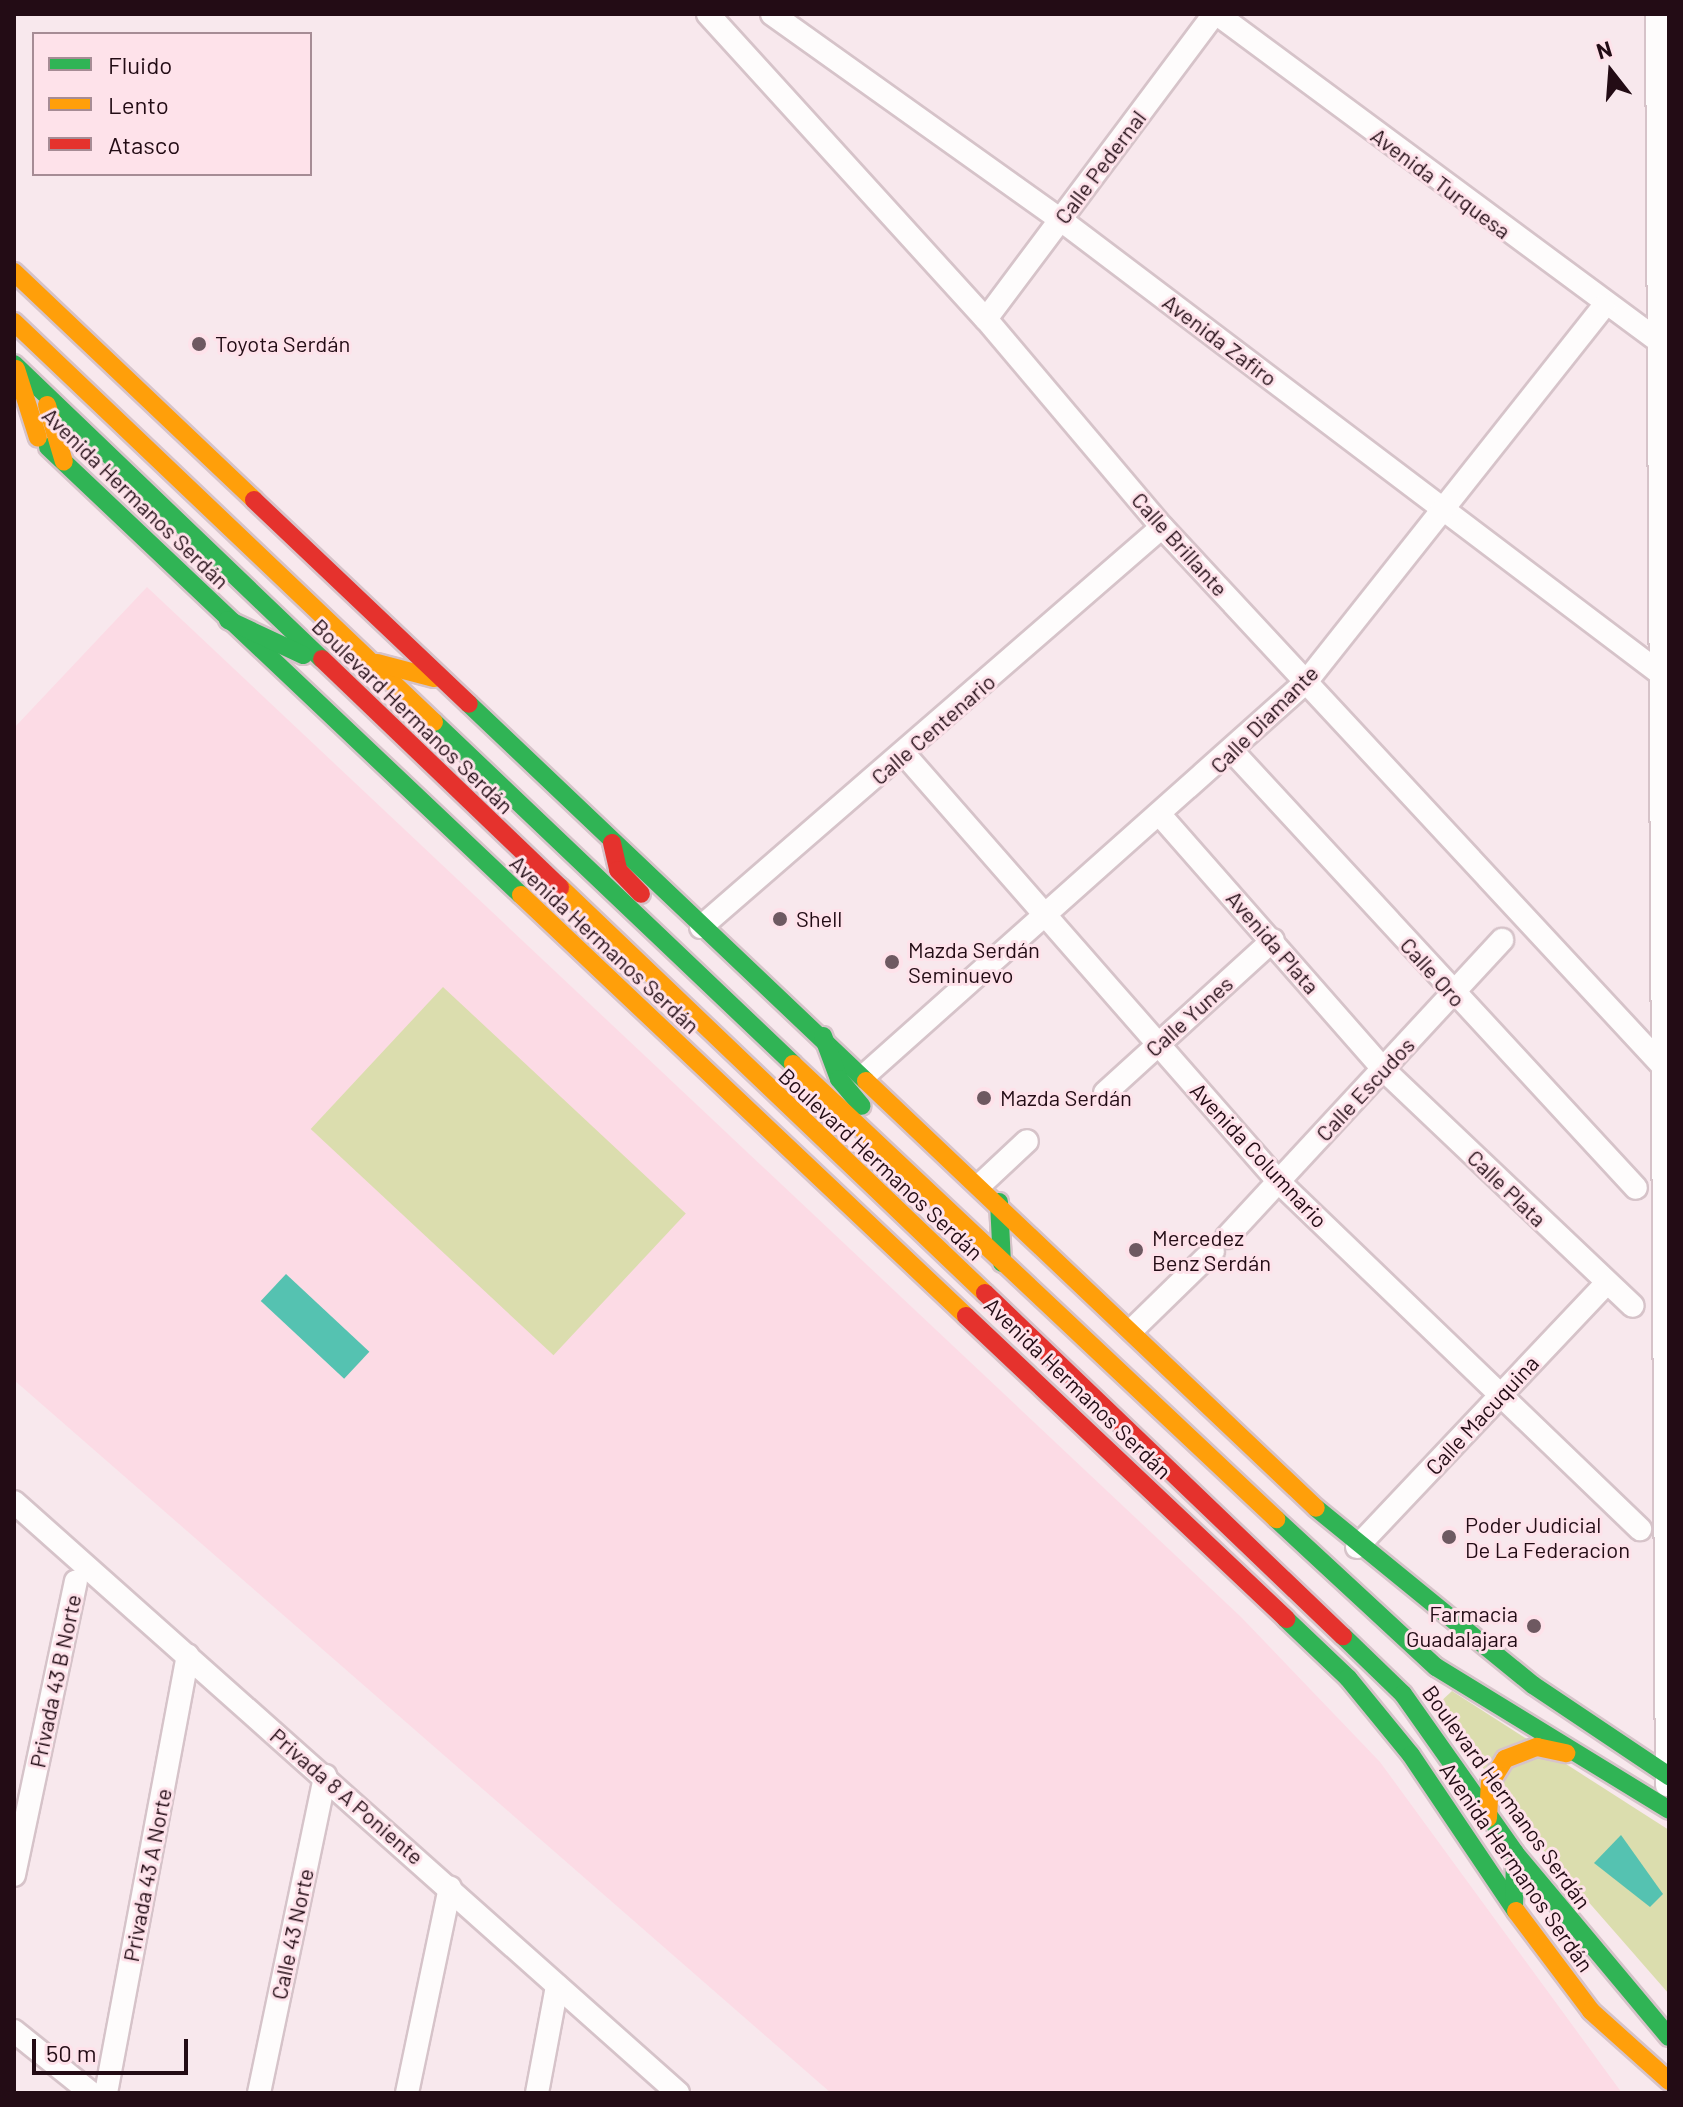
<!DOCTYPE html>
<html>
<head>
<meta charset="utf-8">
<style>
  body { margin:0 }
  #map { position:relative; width:1683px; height:2107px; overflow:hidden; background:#f8e8ed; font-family:Barlow,sans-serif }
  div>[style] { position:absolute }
  .built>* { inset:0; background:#fcdbe5 }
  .green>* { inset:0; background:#dbddae; transform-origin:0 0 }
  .water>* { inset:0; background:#55c2b1; transform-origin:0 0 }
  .roads { filter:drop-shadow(2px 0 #d6c3c9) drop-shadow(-2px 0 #d6c3c9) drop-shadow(0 2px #d6c3c9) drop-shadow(0 -2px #d6c3c9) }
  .street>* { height:22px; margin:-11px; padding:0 11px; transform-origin:11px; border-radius:11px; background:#fefcfc }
  .fast>* { height:18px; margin:-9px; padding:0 9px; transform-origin:9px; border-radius:9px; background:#30b455 }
  .slow>* { height:18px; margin:-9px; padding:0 9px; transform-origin:9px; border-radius:9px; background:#ff9f0a }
  .jam>* { height:18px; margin:-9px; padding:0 9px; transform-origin:9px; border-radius:9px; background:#e5322d }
  .dots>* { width:22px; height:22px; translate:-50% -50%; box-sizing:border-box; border:4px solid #fee2ea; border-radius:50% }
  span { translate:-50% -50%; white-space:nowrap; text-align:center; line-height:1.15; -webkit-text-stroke:6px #fee2ea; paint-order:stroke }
  .street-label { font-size:22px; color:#230c15 }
  .poi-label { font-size:22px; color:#230c15 }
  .left { translate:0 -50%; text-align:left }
  .right { translate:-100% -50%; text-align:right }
  .frame { position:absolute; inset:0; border:16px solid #230c15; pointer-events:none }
  .legend { position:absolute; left:32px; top:32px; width:280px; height:144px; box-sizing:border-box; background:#fee2ea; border:2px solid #a68c95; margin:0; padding:10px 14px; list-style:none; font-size:24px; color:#230c15 }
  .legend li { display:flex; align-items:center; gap:16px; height:40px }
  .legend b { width:40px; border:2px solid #a68c95 }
  .north { position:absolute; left:1571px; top:32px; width:80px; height:80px; -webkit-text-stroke:6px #fee2ea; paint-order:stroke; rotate:343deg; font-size:22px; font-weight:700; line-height:32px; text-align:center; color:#230c15 }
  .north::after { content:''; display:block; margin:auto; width:28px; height:36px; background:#230c15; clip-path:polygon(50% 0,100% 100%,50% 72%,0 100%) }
  .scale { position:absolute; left:32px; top:2039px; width:156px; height:36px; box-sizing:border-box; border:4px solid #230c15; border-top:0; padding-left:10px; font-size:24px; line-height:28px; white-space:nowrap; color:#230c15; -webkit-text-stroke:6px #fee2ea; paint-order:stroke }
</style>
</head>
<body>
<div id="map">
  <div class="built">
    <div style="clip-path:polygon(147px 587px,1241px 1617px,1380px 1762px,1622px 2093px,831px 2093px,14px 1380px,14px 728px)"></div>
  </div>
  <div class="green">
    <div style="left:443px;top:987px;width:332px;height:194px;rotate:43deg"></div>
    <div style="clip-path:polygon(1452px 1691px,1669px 1830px,1669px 1994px,1544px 1851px,1437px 1705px)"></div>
  </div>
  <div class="water">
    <div style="left:286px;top:1274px;width:114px;height:37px;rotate:43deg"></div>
    <div style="clip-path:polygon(1621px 1835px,1663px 1894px,1650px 1907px,1594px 1863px)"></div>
  </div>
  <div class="roads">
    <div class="street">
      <div style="left:708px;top:14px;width:413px;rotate:47.7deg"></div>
      <div style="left:986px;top:319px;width:272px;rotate:49.8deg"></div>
      <div style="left:1162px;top:527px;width:734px;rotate:47.1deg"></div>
      <div style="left:772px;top:14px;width:355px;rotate:35.5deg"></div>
      <div style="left:1061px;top:220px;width:752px;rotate:37.11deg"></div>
      <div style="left:1217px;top:14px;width:556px;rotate:36.52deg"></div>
      <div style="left:1657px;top:14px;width:1771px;rotate:89.68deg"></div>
      <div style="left:986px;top:319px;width:381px;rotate:-53.2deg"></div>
      <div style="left:1234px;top:753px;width:592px;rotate:47.26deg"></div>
      <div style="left:905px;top:755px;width:568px;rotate:48.79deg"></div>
      <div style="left:1279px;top:1182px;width:501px;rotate:43.87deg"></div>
      <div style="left:1161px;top:816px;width:337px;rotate:48.7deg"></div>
      <div style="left:1383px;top:1069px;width:344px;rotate:43.5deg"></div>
      <div style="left:701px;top:927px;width:610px;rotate:-40.95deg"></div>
      <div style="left:865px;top:1075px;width:591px;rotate:-41.71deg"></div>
      <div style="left:1306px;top:682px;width:480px;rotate:-51.6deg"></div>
      <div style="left:1105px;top:1093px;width:227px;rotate:-42.3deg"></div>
      <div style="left:980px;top:1185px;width:64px;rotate:-43.1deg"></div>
      <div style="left:1227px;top:1237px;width:405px;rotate:-47.2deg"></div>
      <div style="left:1132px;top:1330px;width:113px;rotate:-44.3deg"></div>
      <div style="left:14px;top:1502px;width:889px;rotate:41.67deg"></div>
      <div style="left:1357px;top:1547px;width:362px;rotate:-46.6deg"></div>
      <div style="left:14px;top:1875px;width:300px;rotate:-78.1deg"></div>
      <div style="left:14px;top:2031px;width:99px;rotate:38.8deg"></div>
      <div style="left:106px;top:2093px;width:445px;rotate:-79.4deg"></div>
      <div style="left:259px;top:2093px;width:324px;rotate:-78.2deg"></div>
      <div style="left:407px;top:2093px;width:210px;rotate:-78.2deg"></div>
      <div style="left:537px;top:2093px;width:109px;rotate:-79.4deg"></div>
    </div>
    <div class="fast">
      <div style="left:14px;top:364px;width:426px;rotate:43.8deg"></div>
      <div style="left:48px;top:447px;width:651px;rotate:43.45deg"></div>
      <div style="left:228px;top:620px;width:83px;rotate:25deg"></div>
      <div style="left:469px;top:704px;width:547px;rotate:43.52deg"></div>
      <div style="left:434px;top:722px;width:496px;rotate:43.6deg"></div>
      <div style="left:823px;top:1036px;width:46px;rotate:69.6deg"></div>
      <div style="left:839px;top:1079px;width:35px;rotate:50deg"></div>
      <div style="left:999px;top:1202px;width:61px;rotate:87.2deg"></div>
      <div style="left:1316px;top:1508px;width:280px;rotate:39.2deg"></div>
      <div style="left:1533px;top:1685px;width:164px;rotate:33.8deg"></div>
      <div style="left:1276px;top:1519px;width:218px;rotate:42.8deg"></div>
      <div style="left:1436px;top:1667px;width:273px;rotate:31.5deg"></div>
      <div style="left:1286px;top:1619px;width:86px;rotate:43.6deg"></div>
      <div style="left:1348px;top:1678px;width:99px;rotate:50.7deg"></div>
      <div style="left:1411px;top:1755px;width:188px;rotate:56.1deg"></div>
      <div style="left:1343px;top:1636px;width:83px;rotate:44deg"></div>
      <div style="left:1403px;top:1694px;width:194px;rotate:54.8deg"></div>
      <div style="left:1515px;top:1853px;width:240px;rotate:50.1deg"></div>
      <div style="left:1514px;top:1907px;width:54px;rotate:-88.9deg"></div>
    </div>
    <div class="slow">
      <div style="left:14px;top:272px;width:331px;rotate:43.5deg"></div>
      <div style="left:14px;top:322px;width:580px;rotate:43.6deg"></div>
      <div style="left:16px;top:369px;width:72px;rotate:72.3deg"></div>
      <div style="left:47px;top:405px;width:59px;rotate:73.4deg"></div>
      <div style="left:377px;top:663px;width:59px;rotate:14.7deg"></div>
      <div style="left:560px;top:887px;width:588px;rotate:43.69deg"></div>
      <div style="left:521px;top:895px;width:613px;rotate:43.41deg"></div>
      <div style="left:793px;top:1064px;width:664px;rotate:43.29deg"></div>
      <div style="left:866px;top:1081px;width:620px;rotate:43.5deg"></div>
      <div style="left:1488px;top:1818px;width:35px;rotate:-87deg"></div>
      <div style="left:1490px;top:1783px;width:28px;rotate:-58deg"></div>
      <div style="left:1505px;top:1759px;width:34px;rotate:-21deg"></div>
      <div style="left:1537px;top:1747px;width:30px;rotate:12deg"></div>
      <div style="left:1516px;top:1911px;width:125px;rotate:53.1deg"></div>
      <div style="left:1591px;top:2011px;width:105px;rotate:41.9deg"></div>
    </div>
    <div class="jam">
      <div style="left:254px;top:500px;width:296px;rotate:43.5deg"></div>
      <div style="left:322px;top:659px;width:330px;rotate:43.8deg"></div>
      <div style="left:612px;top:843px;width:28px;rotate:77deg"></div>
      <div style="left:618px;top:870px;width:33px;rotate:46deg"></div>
      <div style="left:985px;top:1293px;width:496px;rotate:43.8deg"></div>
      <div style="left:966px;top:1316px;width:441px;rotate:43.4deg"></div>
    </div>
  </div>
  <div class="dots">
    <div style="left:199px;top:344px;background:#6e5961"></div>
    <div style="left:780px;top:919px;background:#6e5961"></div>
    <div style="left:892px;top:962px;background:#6e5961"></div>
    <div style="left:984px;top:1098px;background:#6e5961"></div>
    <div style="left:1136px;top:1250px;background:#6e5961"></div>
    <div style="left:1449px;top:1537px;background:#6e5961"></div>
    <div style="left:1534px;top:1626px;background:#6e5961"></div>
  </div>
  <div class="street-label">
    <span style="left:1100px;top:167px;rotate:-53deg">Calle Pedernal</span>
    <span style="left:1441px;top:183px;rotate:37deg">Avenida Turquesa</span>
    <span style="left:1220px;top:340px;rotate:37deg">Avenida Zafiro</span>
    <span style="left:136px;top:498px;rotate:44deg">Avenida Hermanos Serdán</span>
    <span style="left:1180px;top:544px;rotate:48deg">Calle Brillante</span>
    <span style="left:413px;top:716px;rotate:44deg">Boulevard Hermanos Serdán</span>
    <span style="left:1264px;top:719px;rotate:-45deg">Calle Diamante</span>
    <span style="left:933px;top:729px;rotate:-41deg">Calle Centenario</span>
    <span style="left:1273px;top:942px;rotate:49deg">Avenida Plata</span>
    <span style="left:605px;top:944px;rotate:43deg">Avenida Hermanos Serdán</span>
    <span style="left:1433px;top:972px;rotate:48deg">Calle Oro</span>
    <span style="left:1189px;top:1016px;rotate:-42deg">Calle Yunes</span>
    <span style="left:1365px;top:1089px;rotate:-47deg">Calle Escudos</span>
    <span style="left:1259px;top:1155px;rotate:47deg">Avenida Columnario</span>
    <span style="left:881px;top:1164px;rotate:43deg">Boulevard Hermanos Serdán</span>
    <span style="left:1507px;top:1188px;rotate:44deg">Calle Plata</span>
    <span style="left:1078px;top:1388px;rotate:44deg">Avenida Hermanos Serdán</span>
    <span style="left:1482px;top:1415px;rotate:-47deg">Calle Macuquina</span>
    <span style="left:55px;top:1681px;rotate:-78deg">Privada 43 B Norte</span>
    <span style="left:347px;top:1796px;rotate:41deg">Privada 8 A Poniente</span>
    <span style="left:1507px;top:1797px;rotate:54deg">Boulevard Hermanos Serdán</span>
    <span style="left:1517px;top:1867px;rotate:55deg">Avenida Hermanos Serdán</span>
    <span style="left:147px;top:1875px;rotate:-79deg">Privada 43 A Norte</span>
    <span style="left:292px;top:1934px;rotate:-78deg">Calle 43 Norte</span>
  </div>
  <div class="poi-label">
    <span class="left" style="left:215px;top:344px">Toyota Serdán</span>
    <span class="left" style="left:796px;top:919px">Shell</span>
    <span class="left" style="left:908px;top:962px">Mazda Serdán<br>Seminuevo</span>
    <span class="left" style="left:1000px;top:1098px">Mazda Serdán</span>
    <span class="left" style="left:1152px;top:1250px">Mercedez<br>Benz Serdán</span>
    <span class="left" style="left:1465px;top:1537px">Poder Judicial<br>De La Federacion</span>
    <span class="right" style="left:1518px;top:1626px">Farmacia<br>Guadalajara</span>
  </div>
  <div class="frame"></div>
  <ul class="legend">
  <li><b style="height:10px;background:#30b455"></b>Fluido</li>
  <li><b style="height:10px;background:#ff9f0a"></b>Lento</li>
  <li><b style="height:10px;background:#e5322d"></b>Atasco</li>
  </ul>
  <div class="north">N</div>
  <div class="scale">50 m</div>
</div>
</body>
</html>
